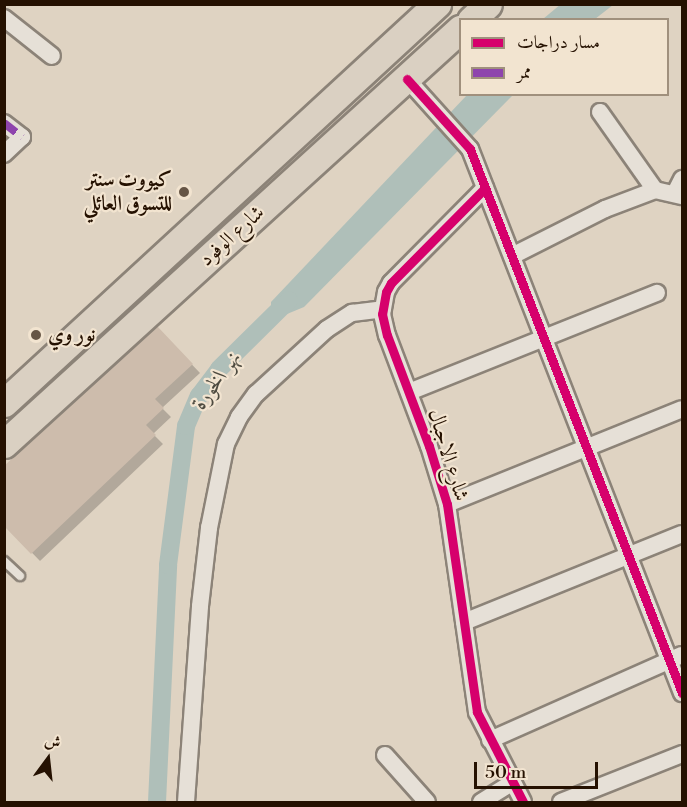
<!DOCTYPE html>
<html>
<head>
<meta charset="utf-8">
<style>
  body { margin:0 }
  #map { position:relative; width:687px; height:807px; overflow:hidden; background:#dfd3c2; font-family:"Libre Bodoni",Amiri,serif }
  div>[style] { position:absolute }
  .water>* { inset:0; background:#afbfb9 }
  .shadow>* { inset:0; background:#0003 }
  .canal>* { height:18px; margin:-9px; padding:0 9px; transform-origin:9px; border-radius:9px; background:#afbfb9 }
  .building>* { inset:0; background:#cdbcac }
  .roads { filter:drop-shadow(2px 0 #8c8378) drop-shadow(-2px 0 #8c8378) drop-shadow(0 2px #8c8378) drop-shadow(0 -2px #8c8378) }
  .lane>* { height:8px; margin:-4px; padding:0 4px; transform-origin:4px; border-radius:4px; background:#e6e0d7 }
  .street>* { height:16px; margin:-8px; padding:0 8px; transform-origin:8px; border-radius:8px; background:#e6e0d7 }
  .primary>* { height:27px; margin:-13.5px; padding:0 13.5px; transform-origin:13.5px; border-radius:13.5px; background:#dad0c2 }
  .quiet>* { height:8px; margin-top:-4px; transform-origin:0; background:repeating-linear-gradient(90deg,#8e44ad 0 15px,transparent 0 23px) }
  .cycleway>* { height:9px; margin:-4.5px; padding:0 4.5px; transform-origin:4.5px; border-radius:4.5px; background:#d6006c }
  .dots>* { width:16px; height:16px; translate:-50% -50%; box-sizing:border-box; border:3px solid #f2e4d0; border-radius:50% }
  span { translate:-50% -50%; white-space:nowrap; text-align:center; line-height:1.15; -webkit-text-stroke:4.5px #f2e4d0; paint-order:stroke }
  .poi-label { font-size:21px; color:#251101; font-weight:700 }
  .right { translate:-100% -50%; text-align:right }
  .left { translate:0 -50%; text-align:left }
  .street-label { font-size:21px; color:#251101 }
  .water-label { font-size:22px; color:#4e4b40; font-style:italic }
  .frame { position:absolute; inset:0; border:6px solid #251101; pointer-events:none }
  .legend { position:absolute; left:459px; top:18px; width:210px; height:78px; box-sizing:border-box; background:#f2e4d0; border:2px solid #a0907d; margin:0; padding:8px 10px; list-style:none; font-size:18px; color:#251101 }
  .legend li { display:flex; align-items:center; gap:12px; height:30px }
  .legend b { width:30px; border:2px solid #a0907d }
  .north { position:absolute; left:18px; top:729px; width:60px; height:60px; -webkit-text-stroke:4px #f2e4d0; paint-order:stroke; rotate:15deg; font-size:16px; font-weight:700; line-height:24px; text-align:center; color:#251101 }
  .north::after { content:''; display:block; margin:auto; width:21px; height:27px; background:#251101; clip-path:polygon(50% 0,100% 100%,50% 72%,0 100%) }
  .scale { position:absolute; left:474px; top:762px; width:124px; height:27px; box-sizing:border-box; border:3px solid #251101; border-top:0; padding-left:8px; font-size:18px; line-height:21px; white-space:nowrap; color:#251101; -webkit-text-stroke:4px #f2e4d0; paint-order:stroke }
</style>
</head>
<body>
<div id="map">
  <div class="water">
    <div style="clip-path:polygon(561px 4px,613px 4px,613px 5px,595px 19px,543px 19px)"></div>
    <div style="clip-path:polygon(467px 95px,513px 95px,304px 307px,287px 314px,271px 316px,271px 302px)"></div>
  </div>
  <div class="shadow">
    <div style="clip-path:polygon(157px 328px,200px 373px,162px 408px,171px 417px,153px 434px,163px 444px,40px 561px,4px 524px)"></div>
  </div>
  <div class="canal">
    <div style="left:157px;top:802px;width:237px;rotate:-87.3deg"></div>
    <div style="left:168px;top:565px;width:140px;rotate:-82.6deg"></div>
    <div style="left:186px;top:426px;width:33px;rotate:-67deg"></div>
    <div style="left:199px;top:396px;width:34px;rotate:-53deg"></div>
    <div style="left:219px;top:369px;width:98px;rotate:-44.6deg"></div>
  </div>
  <div class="building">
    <div style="clip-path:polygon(157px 326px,193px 364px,155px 399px,164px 408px,146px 425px,156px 435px,31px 554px,4px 526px,4px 466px)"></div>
  </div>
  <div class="roads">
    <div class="lane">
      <div style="left:4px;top:561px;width:22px;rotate:43deg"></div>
    </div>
    <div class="street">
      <div style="left:4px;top:18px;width:61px;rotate:38.4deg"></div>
      <div style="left:407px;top:79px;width:94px;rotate:48deg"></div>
      <div style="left:470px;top:149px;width:584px;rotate:68.71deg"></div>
      <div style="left:600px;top:112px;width:95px;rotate:54.8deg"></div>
      <div style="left:4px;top:123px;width:23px;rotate:38deg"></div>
      <div style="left:22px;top:137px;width:25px;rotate:137deg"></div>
      <div style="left:485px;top:188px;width:134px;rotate:134.7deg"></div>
      <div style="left:391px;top:283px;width:10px;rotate:119deg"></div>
      <div style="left:386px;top:292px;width:22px;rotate:100deg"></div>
      <div style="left:382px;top:314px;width:22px;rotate:77deg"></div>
      <div style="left:387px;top:335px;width:119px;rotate:69.3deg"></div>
      <div style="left:429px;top:446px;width:61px;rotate:72.8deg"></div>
      <div style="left:447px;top:504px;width:210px;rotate:81.8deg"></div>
      <div style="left:477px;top:712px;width:101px;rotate:62.9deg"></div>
      <div style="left:675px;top:193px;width:16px;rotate:-63deg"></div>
      <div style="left:512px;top:256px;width:104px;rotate:-26.8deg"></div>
      <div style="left:605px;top:209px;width:53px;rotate:-20.8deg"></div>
      <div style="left:655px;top:190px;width:28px;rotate:13deg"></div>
      <div style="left:409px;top:392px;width:267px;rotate:-21.8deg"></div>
      <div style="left:447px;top:504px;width:253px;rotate:-22deg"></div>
      <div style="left:464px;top:622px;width:235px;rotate:-22deg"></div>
      <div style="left:490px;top:740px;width:210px;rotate:-23.9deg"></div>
      <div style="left:385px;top:755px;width:63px;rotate:48.2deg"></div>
      <div style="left:186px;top:802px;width:196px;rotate:-85.9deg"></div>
      <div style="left:200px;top:606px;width:79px;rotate:-83.4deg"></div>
      <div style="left:209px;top:528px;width:86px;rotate:-78.6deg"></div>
      <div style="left:226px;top:444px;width:30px;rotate:-64deg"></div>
      <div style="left:239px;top:417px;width:29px;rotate:-54deg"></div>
      <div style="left:256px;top:394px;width:96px;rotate:-42.5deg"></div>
      <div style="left:327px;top:329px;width:30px;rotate:-33deg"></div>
      <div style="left:352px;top:313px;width:31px;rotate:-7deg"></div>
      <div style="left:481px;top:802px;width:36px;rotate:-32deg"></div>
      <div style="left:561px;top:802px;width:130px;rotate:-21.6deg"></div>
    </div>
    <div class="primary">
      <div style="left:471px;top:20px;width:23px;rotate:-43deg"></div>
      <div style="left:4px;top:403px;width:589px;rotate:-42.66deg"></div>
      <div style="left:4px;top:444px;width:617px;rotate:-42.3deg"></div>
    </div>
  </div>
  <div class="quiet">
    <div style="left:4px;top:123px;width:23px;rotate:38deg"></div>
  </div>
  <div class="cycleway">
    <div style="left:407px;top:79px;width:94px;rotate:48deg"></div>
    <div style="left:470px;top:149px;width:584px;rotate:68.71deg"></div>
    <div style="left:485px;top:188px;width:134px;rotate:134.7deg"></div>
    <div style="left:391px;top:283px;width:10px;rotate:119deg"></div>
    <div style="left:386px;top:292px;width:22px;rotate:100deg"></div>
    <div style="left:382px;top:314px;width:22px;rotate:77deg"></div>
    <div style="left:387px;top:335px;width:119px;rotate:69.3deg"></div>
    <div style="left:429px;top:446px;width:61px;rotate:72.8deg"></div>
    <div style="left:447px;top:504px;width:210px;rotate:81.8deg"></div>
    <div style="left:477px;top:712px;width:101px;rotate:62.9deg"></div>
  </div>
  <div class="dots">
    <div style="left:184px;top:192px;background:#665545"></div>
    <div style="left:36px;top:335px;background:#665545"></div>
  </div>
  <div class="poi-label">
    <span class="right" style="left:172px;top:192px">كيووت سنتر<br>للتسوق العائلي</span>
    <span class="left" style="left:48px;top:335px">نور وي</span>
  </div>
  <div class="street-label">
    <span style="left:232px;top:236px;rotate:-42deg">شارع الوفود</span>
    <span style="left:448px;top:455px;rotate:73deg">شارع الاجبال</span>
  </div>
  <div class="water-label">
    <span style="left:217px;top:380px;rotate:-54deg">نهر الخورة</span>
  </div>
  <div class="frame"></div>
  <ul class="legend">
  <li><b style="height:8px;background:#d6006c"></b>مسار دراجات</li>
  <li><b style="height:8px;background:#8e44ad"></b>ممر</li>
  </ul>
  <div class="north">ش</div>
  <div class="scale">50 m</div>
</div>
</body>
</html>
